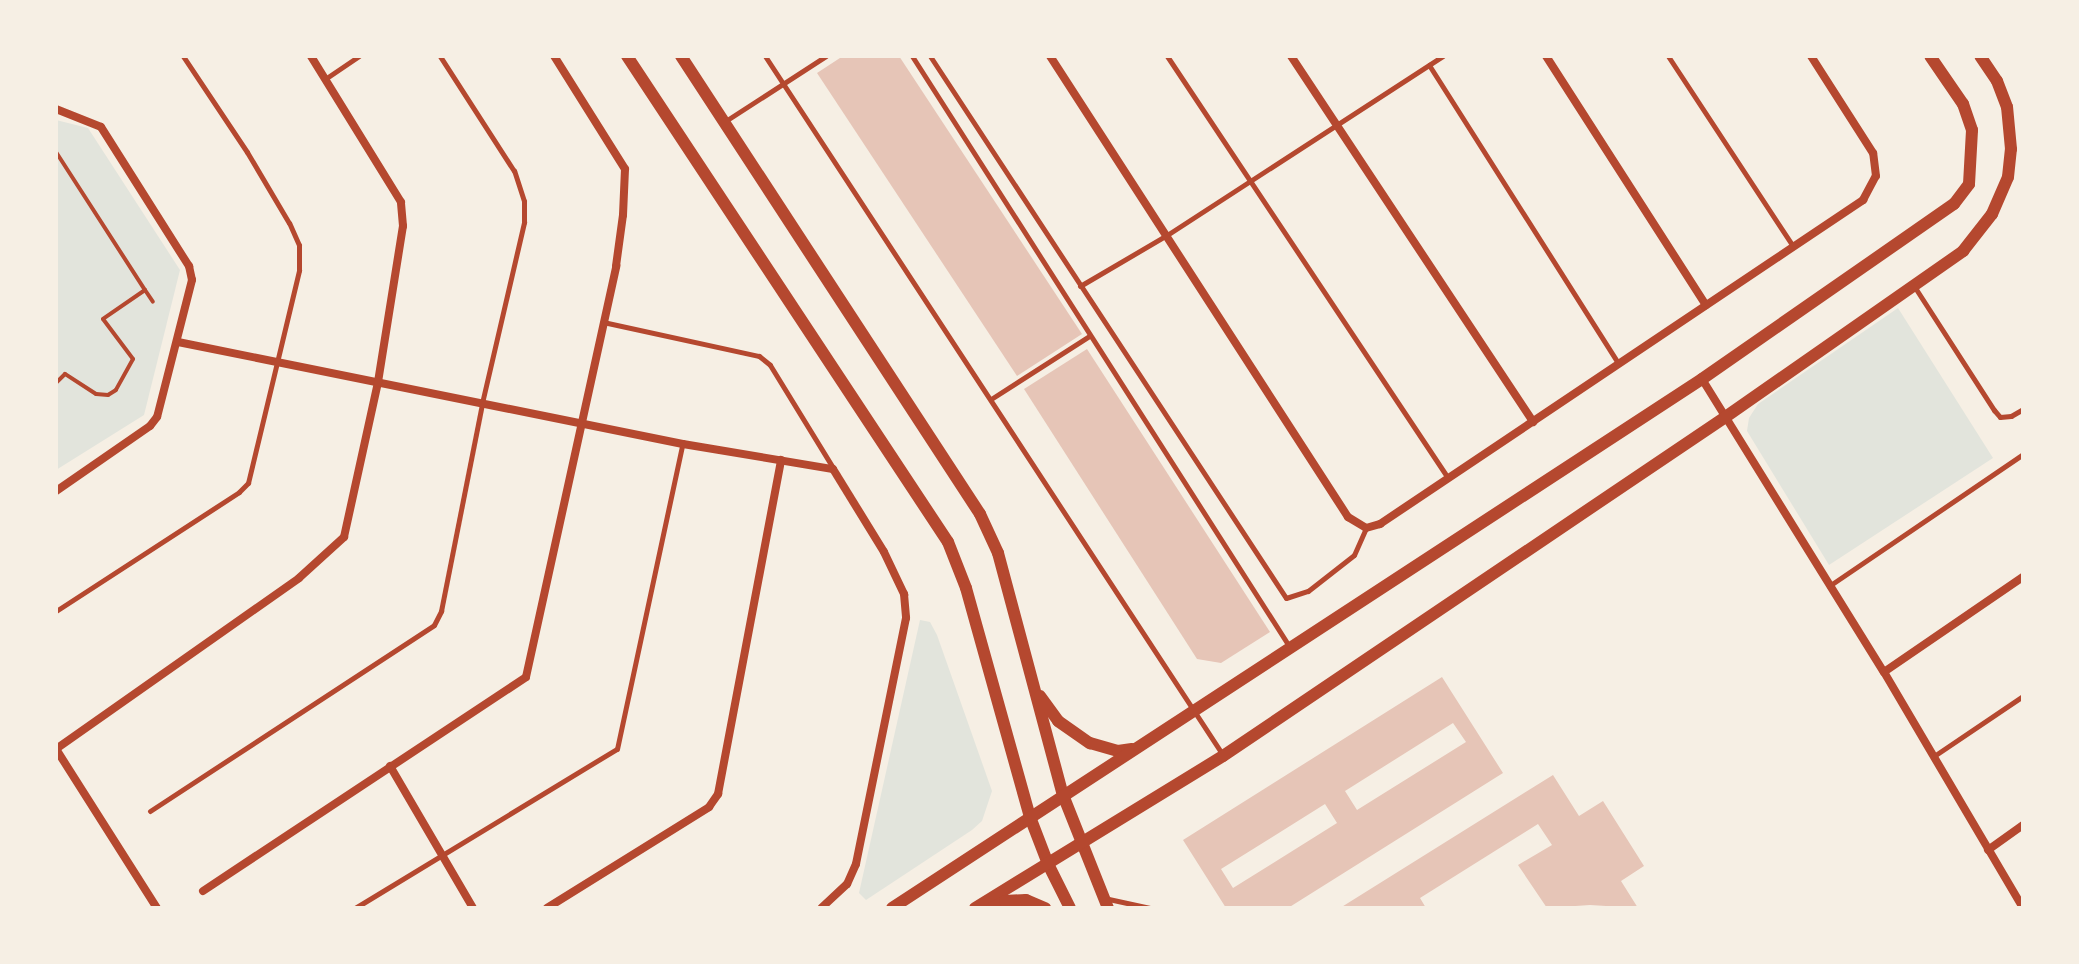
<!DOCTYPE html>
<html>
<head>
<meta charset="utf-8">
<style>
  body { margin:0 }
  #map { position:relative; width:2079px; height:964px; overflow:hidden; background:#f6efe4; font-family:"Fira Sans",sans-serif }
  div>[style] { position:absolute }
  .green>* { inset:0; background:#e2e4dc }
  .building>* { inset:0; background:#e6c5b7 }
  .path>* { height:4px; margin:-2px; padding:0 2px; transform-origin:2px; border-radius:2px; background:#b5482f }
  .service>* { height:5px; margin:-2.5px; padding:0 2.5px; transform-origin:2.5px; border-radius:2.5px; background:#b5482f }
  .minor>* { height:8px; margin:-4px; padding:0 4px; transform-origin:4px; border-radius:4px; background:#b5482f }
  .tertiary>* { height:12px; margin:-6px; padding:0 6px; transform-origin:6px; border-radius:6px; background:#b5482f }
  span { translate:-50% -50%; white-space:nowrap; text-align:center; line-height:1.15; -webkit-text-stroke:8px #f6efe4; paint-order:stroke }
  .frame { position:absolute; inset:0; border:58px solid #f6efe4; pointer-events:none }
</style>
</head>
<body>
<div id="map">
  <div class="green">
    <div style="clip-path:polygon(56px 120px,88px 128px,180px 270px,144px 415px,56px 470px)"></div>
    <div style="clip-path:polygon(1898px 308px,1993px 458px,1829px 565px,1747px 431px,1749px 418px,1758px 404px)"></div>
    <div style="clip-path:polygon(920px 620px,930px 622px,937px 635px,992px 791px,982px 821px,972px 830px,866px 900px,859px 893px)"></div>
  </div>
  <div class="building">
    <div style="clip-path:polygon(843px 56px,899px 56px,1082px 334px,1017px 376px,817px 73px)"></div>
    <div style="clip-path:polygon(1087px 349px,1270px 632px,1221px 663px,1197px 659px,1024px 389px)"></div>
    <div style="clip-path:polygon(evenodd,1442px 677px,1503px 773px,1288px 908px,1226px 908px,1183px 840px,1442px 677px,1453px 723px,1466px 742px,1357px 810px,1345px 791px,1453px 723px,1442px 677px,1325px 804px,1337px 823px,1233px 888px,1221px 869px,1325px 804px)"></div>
    <div style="clip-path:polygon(1553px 775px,1579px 816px,1603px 801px,1644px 866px,1621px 881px,1638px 908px,1590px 905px,1547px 908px,1518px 865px,1552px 845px,1538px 824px,1420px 898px,1426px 908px,1340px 908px)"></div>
  </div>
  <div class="path">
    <div style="left:56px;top:152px;width:164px;rotate:57.2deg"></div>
    <div style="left:145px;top:290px;width:51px;rotate:145.4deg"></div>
    <div style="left:103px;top:319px;width:50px;rotate:53.1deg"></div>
    <div style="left:133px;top:359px;width:35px;rotate:119deg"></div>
    <div style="left:116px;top:390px;width:9px;rotate:148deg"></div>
    <div style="left:108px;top:395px;width:12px;rotate:-175deg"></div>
    <div style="left:96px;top:394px;width:37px;rotate:-147deg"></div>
    <div style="left:65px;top:374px;width:13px;rotate:135deg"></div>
    <div style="left:145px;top:290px;width:14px;rotate:56deg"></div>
  </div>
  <div class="service">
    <div style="left:765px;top:56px;width:836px;rotate:56.77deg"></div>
    <div style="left:912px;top:56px;width:700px;rotate:57.42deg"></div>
    <div style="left:930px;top:56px;width:648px;rotate:56.7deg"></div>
    <div style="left:1286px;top:598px;width:23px;rotate:-18deg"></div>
    <div style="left:1308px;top:591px;width:58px;rotate:-38deg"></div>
    <div style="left:1354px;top:555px;width:30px;rotate:-66deg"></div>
    <div style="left:1167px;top:56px;width:507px;rotate:56.34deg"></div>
    <div style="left:1668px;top:56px;width:227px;rotate:56.7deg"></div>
    <div style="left:1429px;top:65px;width:353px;rotate:57.6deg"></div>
    <div style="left:325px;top:79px;width:41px;rotate:-34.1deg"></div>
    <div style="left:727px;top:120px;width:118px;rotate:-32.9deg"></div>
    <div style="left:1080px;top:286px;width:101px;rotate:-30.4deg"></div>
    <div style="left:1167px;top:235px;width:329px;rotate:-33deg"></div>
    <div style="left:1914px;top:286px;width:148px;rotate:57.2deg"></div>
    <div style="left:1994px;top:410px;width:9px;rotate:49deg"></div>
    <div style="left:2000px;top:417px;width:11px;rotate:-5deg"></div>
    <div style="left:2011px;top:416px;width:14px;rotate:-30deg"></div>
    <div style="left:603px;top:322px;width:160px;rotate:12.3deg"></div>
    <div style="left:759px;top:356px;width:14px;rotate:39deg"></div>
    <div style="left:770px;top:365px;width:121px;rotate:58.5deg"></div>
    <div style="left:991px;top:399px;width:117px;rotate:-32.7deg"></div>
    <div style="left:1829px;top:586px;width:235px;rotate:-34.2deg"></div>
    <div style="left:56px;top:611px;width:218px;rotate:-33deg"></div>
    <div style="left:239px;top:492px;width:13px;rotate:-45deg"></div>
    <div style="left:248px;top:483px;width:219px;rotate:-76.5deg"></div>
    <div style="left:299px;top:270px;width:25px;rotate:-90deg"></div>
    <div style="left:299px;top:245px;width:24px;rotate:-114deg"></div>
    <div style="left:289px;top:223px;width:82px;rotate:-120.6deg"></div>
    <div style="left:247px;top:152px;width:115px;rotate:-123.7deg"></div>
    <div style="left:1934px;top:756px;width:107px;rotate:-34deg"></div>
    <div style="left:150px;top:811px;width:339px;rotate:-33.2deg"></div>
    <div style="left:434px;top:625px;width:16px;rotate:-63deg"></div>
    <div style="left:441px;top:611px;width:212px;rotate:-78.8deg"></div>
    <div style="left:482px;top:403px;width:186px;rotate:-76.9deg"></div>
    <div style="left:524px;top:222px;width:21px;rotate:-90deg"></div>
    <div style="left:524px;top:201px;width:32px;rotate:-108deg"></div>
    <div style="left:514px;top:171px;width:137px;rotate:-122.8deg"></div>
    <div style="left:1104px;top:898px;width:47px;rotate:12.3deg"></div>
    <div style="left:355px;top:908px;width:306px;rotate:-31.3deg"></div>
    <div style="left:617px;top:749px;width:311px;rotate:-77.9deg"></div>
  </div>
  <div class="minor">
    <div style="left:1050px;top:56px;width:549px;rotate:57.12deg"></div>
    <div style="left:1348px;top:517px;width:21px;rotate:31deg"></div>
    <div style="left:1366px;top:528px;width:15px;rotate:-16deg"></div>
    <div style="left:1380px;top:524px;width:582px;rotate:-33.85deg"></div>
    <div style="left:1863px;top:200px;width:27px;rotate:-62deg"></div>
    <div style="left:1876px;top:176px;width:23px;rotate:-97deg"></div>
    <div style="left:1873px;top:153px;width:115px;rotate:-122.6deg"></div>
    <div style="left:1291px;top:56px;width:439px;rotate:56.5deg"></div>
    <div style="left:1546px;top:56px;width:296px;rotate:57.3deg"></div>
    <div style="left:56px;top:109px;width:48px;rotate:21.8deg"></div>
    <div style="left:101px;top:127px;width:165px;rotate:57.7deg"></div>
    <div style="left:189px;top:266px;width:14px;rotate:78deg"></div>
    <div style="left:192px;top:280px;width:141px;rotate:104.3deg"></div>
    <div style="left:157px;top:417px;width:11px;rotate:128deg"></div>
    <div style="left:150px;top:426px;width:114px;rotate:145.3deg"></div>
    <div style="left:178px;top:342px;width:515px;rotate:11.42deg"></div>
    <div style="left:683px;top:444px;width:152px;rotate:9.5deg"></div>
    <div style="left:833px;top:469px;width:97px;rotate:58.4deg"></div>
    <div style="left:884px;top:552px;width:47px;rotate:64.5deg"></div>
    <div style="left:904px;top:594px;width:24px;rotate:85deg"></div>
    <div style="left:906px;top:618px;width:251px;rotate:101.5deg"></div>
    <div style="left:856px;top:864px;width:22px;rotate:114deg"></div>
    <div style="left:847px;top:884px;width:35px;rotate:137deg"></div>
    <div style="left:1702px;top:379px;width:345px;rotate:58.2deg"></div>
    <div style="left:1884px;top:672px;width:274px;rotate:59.5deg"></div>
    <div style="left:1884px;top:672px;width:168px;rotate:-34.4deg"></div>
    <div style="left:56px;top:749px;width:297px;rotate:-35.1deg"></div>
    <div style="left:299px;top:578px;width:61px;rotate:-42.3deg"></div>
    <div style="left:344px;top:537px;width:159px;rotate:-77.6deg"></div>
    <div style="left:378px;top:382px;width:158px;rotate:-80.9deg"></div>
    <div style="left:403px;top:226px;width:24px;rotate:-95deg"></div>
    <div style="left:401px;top:202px;width:172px;rotate:-121.7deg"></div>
    <div style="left:56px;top:749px;width:188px;rotate:57.6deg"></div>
    <div style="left:390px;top:766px;width:164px;rotate:59.7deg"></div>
    <div style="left:1988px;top:850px;width:43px;rotate:-35.5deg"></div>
    <div style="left:203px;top:891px;width:387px;rotate:-33.5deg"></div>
    <div style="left:526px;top:677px;width:421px;rotate:-77.6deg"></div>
    <div style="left:616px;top:266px;width:51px;rotate:-82.2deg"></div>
    <div style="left:623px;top:215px;width:46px;rotate:-87.5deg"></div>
    <div style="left:625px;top:169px;width:133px;rotate:-122.1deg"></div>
    <div style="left:547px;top:908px;width:191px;rotate:-31.9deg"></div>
    <div style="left:709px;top:807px;width:16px;rotate:-55deg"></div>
    <div style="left:718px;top:794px;width:340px;rotate:-79.3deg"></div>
  </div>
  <div class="tertiary">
    <div style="left:627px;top:56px;width:582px;rotate:56.56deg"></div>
    <div style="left:948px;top:542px;width:49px;rotate:68.6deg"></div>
    <div style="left:966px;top:588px;width:238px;rotate:74.4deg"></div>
    <div style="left:1030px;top:817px;width:50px;rotate:69deg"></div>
    <div style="left:1048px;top:864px;width:49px;rotate:63.4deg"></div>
    <div style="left:681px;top:56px;width:547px;rotate:56.86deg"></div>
    <div style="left:980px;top:514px;width:43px;rotate:65.2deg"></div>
    <div style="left:998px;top:553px;width:251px;rotate:75deg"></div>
    <div style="left:1063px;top:795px;width:122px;rotate:68.3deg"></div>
    <div style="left:1040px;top:696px;width:31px;rotate:54deg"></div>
    <div style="left:1058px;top:721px;width:39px;rotate:35deg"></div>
    <div style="left:1090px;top:743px;width:29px;rotate:16deg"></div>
    <div style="left:1118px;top:751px;width:14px;rotate:-8deg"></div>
    <div style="left:892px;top:908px;width:967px;rotate:-33.15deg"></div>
    <div style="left:1702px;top:379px;width:307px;rotate:-34.8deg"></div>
    <div style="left:1954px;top:204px;width:25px;rotate:-53deg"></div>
    <div style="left:1969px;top:184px;width:54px;rotate:-86.8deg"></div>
    <div style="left:1972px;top:130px;width:28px;rotate:-109deg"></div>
    <div style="left:1963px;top:104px;width:58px;rotate:-124.5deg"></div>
    <div style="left:975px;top:908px;width:291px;rotate:-31.5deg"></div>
    <div style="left:1223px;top:756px;width:604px;rotate:-34.01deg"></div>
    <div style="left:1724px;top:418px;width:292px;rotate:-34.9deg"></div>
    <div style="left:1963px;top:251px;width:47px;rotate:-51.9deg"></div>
    <div style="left:1992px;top:214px;width:40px;rotate:-66.6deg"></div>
    <div style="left:2008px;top:177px;width:28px;rotate:-84deg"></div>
    <div style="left:2011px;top:149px;width:42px;rotate:-95.4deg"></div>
    <div style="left:2007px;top:107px;width:28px;rotate:-111deg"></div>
    <div style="left:1997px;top:81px;width:30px;rotate:-124deg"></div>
    <div style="left:992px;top:908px;width:15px;rotate:-28deg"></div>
    <div style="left:1005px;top:901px;width:21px;rotate:-3deg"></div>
    <div style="left:1026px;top:900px;width:21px;rotate:23deg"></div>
  </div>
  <div class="frame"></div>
</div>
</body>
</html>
